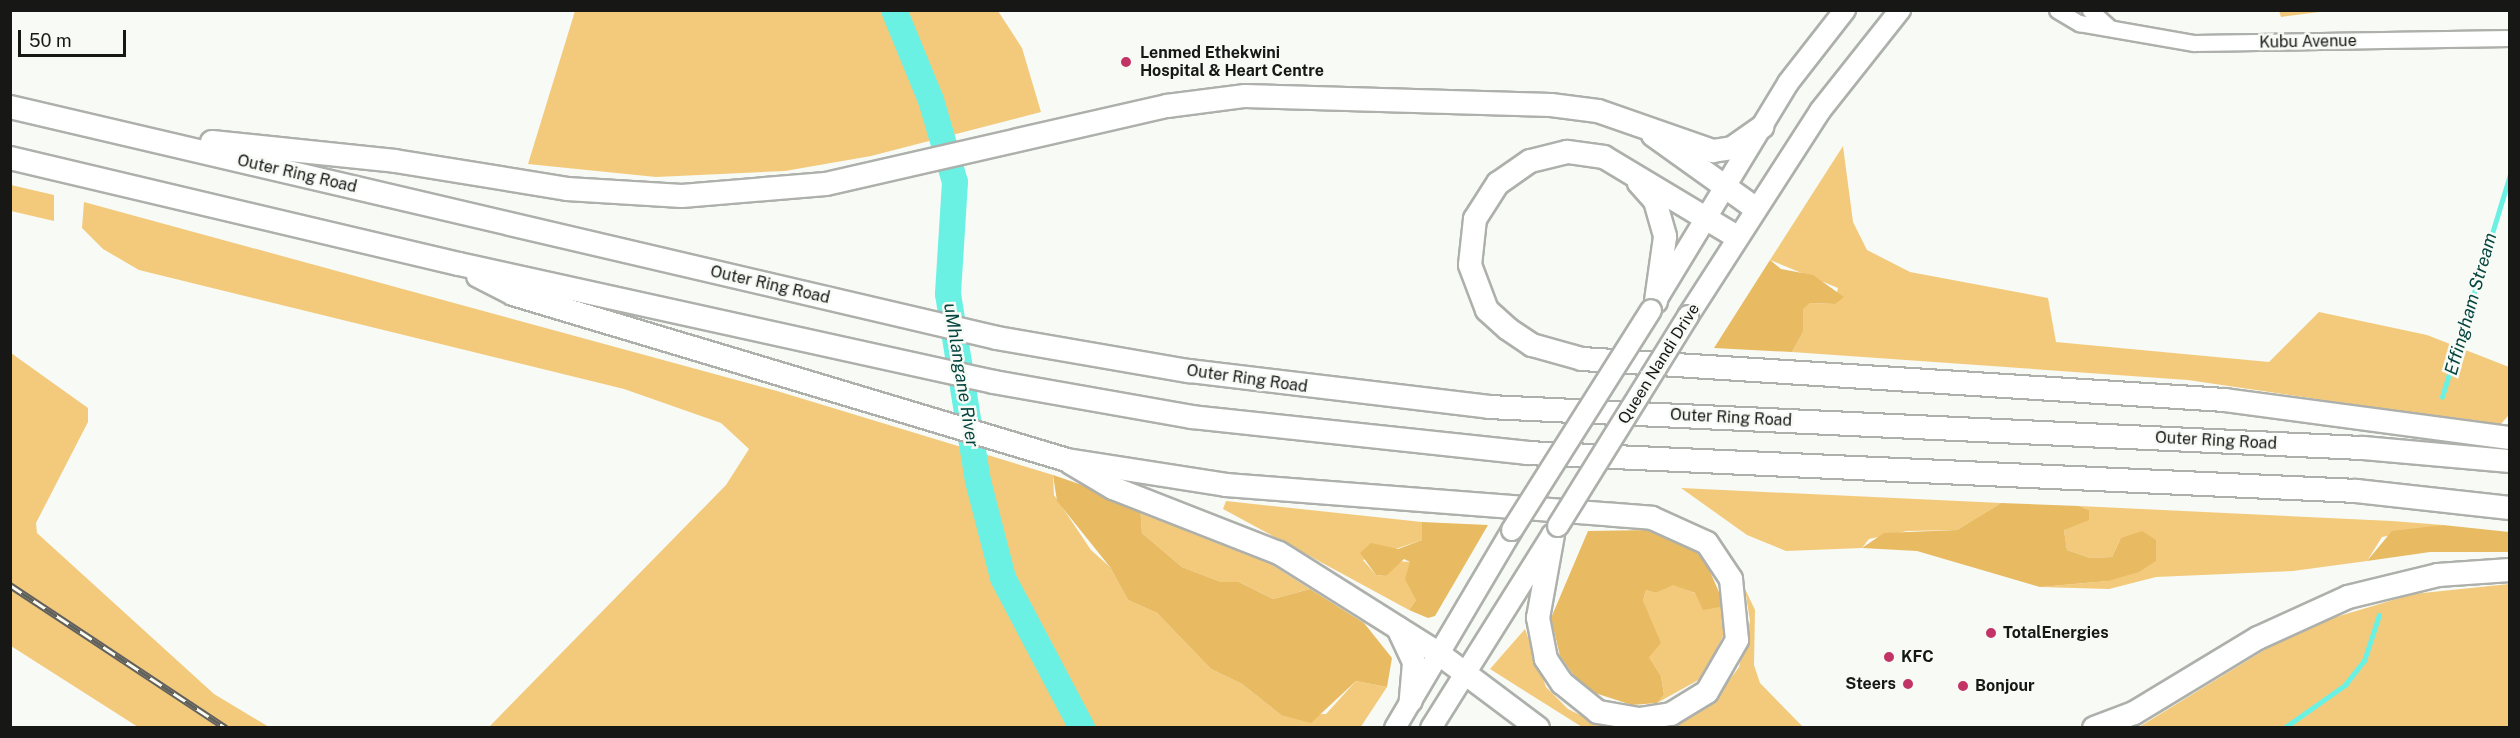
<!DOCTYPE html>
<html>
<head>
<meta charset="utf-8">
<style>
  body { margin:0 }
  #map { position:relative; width:2520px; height:738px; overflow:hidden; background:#f7faf5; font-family:"Public Sans",sans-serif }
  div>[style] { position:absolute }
  .green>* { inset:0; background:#f3ca7c }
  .forest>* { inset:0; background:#e8ba61 }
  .stream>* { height:4.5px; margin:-2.25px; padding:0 2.25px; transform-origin:2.25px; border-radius:2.25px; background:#6af1e3 }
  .river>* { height:26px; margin:-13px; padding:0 13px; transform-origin:13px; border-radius:13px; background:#6af1e3 }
  .roads { filter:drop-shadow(2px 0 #adb0ab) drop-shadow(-2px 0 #adb0ab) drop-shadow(0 2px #adb0ab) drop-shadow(0 -2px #adb0ab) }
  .minor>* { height:15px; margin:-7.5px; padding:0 7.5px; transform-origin:7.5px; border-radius:7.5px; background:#fff }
  .major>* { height:20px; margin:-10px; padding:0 10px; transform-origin:10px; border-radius:10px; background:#fff }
  .highway>* { height:22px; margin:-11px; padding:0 11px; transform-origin:11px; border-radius:11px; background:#fff }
  .rail>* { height:7px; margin-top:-3.5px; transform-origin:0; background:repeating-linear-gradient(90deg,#f7faf5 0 14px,#60615e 0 28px); box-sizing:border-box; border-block:2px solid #60615e }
  .bridges { filter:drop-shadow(2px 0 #adb0ab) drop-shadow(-2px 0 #adb0ab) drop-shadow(0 2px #adb0ab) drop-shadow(0 -2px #adb0ab) }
  .major-bridge>* { height:20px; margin:-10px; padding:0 10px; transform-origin:10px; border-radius:10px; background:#fff }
  .dots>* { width:16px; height:16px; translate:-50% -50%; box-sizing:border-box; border:3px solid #f7faf5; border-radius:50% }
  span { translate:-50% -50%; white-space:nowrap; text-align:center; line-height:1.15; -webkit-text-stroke:5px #f7faf5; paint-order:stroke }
  .street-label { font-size:16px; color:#171816 }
  .poi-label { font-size:16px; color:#171816; font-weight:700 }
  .left { translate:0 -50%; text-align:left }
  .right { translate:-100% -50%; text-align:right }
  .water-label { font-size:18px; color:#054540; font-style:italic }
  .frame { position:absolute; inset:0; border:12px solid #171816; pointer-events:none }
  .scale { position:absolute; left:18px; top:30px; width:108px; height:27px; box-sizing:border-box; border:3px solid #171816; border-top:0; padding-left:8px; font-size:18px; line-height:21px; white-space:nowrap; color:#171816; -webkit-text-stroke:4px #f7faf5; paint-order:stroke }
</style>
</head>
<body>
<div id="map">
  <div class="green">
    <div style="clip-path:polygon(2335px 10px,2281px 17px,2279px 11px,2279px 10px)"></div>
    <div style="clip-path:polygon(575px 11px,998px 11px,1022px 48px,1041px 112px,871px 156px,785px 171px,656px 177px,528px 164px)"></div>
    <div style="clip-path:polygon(1843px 146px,1853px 222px,1867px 250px,1910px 272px,2048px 298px,2056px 342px,2269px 362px,2319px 312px,2427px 335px,2509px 367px,2509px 415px,2499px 426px,2188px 380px,1792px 352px,1803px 332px,1802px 309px,1810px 303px,1834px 304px,1838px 288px,1770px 260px)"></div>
    <div style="clip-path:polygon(11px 185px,54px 195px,54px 221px,11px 211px)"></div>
    <div style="clip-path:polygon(84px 202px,777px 391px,1053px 475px,1054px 495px,1091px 550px,1110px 567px,1128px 600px,1157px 613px,1211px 669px,1242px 684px,1281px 715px,1326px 714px,1356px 681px,1387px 687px,1360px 728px,489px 727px,726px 485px,749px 449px,721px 423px,624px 389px,139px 270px,103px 249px,82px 228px)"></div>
    <div style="clip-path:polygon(11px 353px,88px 408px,88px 422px,36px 523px,37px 533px,214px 694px,269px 727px,138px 727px,11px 646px)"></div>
    <div style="clip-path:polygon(1681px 488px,2001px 503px,1957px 530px,1907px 531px,1869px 539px,1862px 548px,1786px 551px,1747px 535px)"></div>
    <div style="clip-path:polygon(1226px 501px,1422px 522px,1422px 540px,1363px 560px,1376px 575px,1386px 576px,1397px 561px,1410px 562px,1416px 600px,1409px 610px,1223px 509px)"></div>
    <div style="clip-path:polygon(1140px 505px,1260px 557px,1310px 589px,1273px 599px,1239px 582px,1221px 582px,1182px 567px,1142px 533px)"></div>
    <div style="clip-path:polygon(2079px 506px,2392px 521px,2443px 525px,2382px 537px,2367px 561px,2293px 571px,2156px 577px,2109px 589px,2040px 587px,2108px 581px,2121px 538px,2112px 557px,2090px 558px,2067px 550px,2064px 530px,2089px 510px)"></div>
    <div style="clip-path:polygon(1673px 584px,1725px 606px,1725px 632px,1702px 678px,1657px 703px,1664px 695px,1661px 676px,1649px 657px,1643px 601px,1646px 590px,1656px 593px)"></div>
    <div style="clip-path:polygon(2509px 584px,2509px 727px,2139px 727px,2271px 646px,2326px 620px,2413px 594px)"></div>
    <div style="clip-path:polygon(1745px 589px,1755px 610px,1754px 665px,1760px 683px,1803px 727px,1671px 728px,1711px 705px,1739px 667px,1750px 621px)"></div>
    <div style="clip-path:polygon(1525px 629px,1546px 687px,1568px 709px,1604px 727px,1582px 727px,1490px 669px)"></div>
  </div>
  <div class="forest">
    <div style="clip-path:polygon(1770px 260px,1781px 269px,1813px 275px,1844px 297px,1835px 304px,1810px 303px,1803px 309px,1803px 332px,1792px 352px,1714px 348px)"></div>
    <div style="clip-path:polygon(1053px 475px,1140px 505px,1142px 533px,1182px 567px,1221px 582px,1239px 582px,1273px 599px,1310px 589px,1364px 623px,1392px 658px,1387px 687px,1356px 681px,1311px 723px,1281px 715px,1242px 684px,1211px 669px,1157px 613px,1128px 600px,1110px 567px,1057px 501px)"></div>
    <div style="clip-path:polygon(2001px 503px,2079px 506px,2089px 510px,2089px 520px,2064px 530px,2067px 550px,2090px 558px,2112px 557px,2121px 538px,2142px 531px,2156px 540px,2156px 561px,2139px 572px,2108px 581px,2040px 587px,1917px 551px,1862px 548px,1884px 533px,1957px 530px)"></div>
    <div style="clip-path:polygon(1422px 522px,1488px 525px,1435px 616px,1428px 618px,1409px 610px,1416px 600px,1405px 579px,1410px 562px,1404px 559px,1386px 576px,1376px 575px,1360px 553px,1371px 543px,1398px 549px,1422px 540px)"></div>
    <div style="clip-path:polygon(2443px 525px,2509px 532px,2509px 552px,2430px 552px,2367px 561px,2392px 531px)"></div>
    <div style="clip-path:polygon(1649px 530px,1685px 543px,1705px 560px,1725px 606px,1703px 610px,1695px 593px,1673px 585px,1656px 593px,1646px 590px,1643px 601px,1661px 643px,1649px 657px,1661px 676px,1664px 695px,1657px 703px,1632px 705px,1595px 693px,1575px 677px,1560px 656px,1551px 618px,1588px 531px)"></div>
  </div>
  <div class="stream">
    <div style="left:2442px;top:397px;width:232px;rotate:-73deg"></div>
    <div style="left:2284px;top:728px;width:75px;rotate:-35.2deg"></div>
    <div style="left:2345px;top:685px;width:31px;rotate:-52deg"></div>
    <div style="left:2364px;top:661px;width:48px;rotate:-71.9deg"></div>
  </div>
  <div class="river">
    <div style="left:894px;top:10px;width:97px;rotate:67.7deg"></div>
    <div style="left:931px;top:100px;width:85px;rotate:73.7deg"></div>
    <div style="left:955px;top:182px;width:112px;rotate:93.6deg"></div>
    <div style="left:948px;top:294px;width:189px;rotate:80.9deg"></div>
    <div style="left:978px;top:481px;width:100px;rotate:75.5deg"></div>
    <div style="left:1003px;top:578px;width:170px;rotate:62.2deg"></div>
  </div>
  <div class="roads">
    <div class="minor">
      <div style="left:2057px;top:10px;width:26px;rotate:31deg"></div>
      <div style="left:2079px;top:23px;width:117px;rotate:9.9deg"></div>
      <div style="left:2194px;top:43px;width:316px;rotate:-0.9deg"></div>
      <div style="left:2090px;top:10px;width:25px;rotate:42deg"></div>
    </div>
    <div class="major">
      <div style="left:1658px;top:297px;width:250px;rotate:-58.7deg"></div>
      <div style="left:1788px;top:83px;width:93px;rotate:-52deg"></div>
      <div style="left:1688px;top:316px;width:244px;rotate:-57.2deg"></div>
      <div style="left:1820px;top:111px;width:129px;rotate:-51.6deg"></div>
      <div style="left:1395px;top:728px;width:230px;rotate:-59.4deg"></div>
      <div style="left:1431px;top:728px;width:226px;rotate:-57.9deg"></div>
    </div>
    <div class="highway">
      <div style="left:10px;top:107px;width:1014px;rotate:13.17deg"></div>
      <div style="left:997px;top:338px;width:195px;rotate:9.8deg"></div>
      <div style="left:1189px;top:371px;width:302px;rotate:6.8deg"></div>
      <div style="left:1489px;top:407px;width:875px;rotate:2.69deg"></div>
      <div style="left:2363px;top:448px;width:148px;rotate:5.1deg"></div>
      <div style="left:1653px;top:135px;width:125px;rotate:35.6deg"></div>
      <div style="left:212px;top:142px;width:184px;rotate:5.9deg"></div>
      <div style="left:395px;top:161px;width:174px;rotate:9.2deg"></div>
      <div style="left:567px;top:189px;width:115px;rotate:3.5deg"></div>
      <div style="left:682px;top:196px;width:144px;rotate:-4.8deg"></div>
      <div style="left:826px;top:184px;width:350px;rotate:-12.9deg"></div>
      <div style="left:1167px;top:106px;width:79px;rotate:-7.3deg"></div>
      <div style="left:1245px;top:96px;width:306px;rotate:1.7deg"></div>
      <div style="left:1551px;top:105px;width:47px;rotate:7.3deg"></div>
      <div style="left:1598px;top:111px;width:122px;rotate:19.2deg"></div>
      <div style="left:1713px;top:151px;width:19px;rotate:-9deg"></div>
      <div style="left:1732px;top:148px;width:37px;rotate:-35deg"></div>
      <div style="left:10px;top:158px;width:461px;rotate:13.3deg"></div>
      <div style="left:459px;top:264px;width:548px;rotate:12.44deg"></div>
      <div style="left:994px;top:382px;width:201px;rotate:10deg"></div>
      <div style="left:1192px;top:417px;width:337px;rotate:6.1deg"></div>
      <div style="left:1527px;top:453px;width:830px;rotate:2.62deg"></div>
      <div style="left:2356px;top:491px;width:155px;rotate:6.3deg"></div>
      <div style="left:1639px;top:183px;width:24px;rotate:48deg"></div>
      <div style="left:1655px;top:201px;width:37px;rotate:74deg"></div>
      <div style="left:1665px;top:237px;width:65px;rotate:98deg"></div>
      <div style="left:1737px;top:237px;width:155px;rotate:-149deg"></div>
      <div style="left:1604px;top:157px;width:37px;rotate:-172deg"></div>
      <div style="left:1567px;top:152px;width:38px;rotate:166deg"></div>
      <div style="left:1530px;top:161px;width:39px;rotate:145deg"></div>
      <div style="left:1498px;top:183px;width:43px;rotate:122.6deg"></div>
      <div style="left:1475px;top:219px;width:46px;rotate:96.2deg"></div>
      <div style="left:1470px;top:265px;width:48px;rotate:69.3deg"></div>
      <div style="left:1487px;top:310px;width:28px;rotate:42deg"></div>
      <div style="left:1508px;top:329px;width:29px;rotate:34deg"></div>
      <div style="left:1532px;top:345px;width:52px;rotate:15.6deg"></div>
      <div style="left:1582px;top:359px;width:644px;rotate:3.65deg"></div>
      <div style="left:2225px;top:400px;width:288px;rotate:7.6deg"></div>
      <div style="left:478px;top:276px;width:39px;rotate:27deg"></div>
      <div style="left:513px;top:294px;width:578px;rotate:16.68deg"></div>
      <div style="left:1067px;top:460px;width:161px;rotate:8.9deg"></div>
      <div style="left:1226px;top:485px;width:427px;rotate:4.4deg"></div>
      <div style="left:1652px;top:518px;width:60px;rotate:24.4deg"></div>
      <div style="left:1707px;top:543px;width:43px;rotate:56.3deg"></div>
      <div style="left:1731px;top:579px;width:61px;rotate:84.4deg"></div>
      <div style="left:1737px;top:640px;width:60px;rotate:120deg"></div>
      <div style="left:1707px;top:692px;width:42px;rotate:148.6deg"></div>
      <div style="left:1671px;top:714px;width:32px;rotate:171deg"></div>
      <div style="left:1639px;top:719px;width:42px;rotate:-170.3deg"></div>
      <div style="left:1598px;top:712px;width:46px;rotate:-141.1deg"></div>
      <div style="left:1562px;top:683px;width:29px;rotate:-124deg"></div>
      <div style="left:1546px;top:659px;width:42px;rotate:-101deg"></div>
      <div style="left:1538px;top:618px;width:84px;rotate:-79.8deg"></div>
      <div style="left:1071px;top:463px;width:49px;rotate:30.8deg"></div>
      <div style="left:1113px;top:488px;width:178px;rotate:21.4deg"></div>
      <div style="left:1279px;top:553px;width:188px;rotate:32.2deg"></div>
      <div style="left:1438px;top:653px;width:125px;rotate:36.9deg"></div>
      <div style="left:1398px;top:628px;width:38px;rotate:65deg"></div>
      <div style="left:1414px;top:663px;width:38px;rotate:95deg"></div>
      <div style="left:2094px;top:728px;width:43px;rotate:-20.6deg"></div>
      <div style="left:2134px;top:713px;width:145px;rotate:-31.2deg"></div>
      <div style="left:2258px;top:638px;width:99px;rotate:-24.5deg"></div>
      <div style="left:2348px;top:597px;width:93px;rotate:-13.7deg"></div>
      <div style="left:2438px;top:575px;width:72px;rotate:-4deg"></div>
    </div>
  </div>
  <div class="rail">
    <div style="left:10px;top:585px;width:259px;rotate:33.5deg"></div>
  </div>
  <div class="bridges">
    <div class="major-bridge">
      <div style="left:1558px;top:526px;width:247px;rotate:-58.2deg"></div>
      <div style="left:1512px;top:530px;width:260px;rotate:-57.7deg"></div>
    </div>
  </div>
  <div class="dots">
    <div style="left:1126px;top:62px;background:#c13465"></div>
    <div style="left:1991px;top:633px;background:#c13465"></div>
    <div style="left:1889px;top:657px;background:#c13465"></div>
    <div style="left:1908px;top:684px;background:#c13465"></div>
    <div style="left:1963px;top:686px;background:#c13465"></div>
  </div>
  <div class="street-label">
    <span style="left:2308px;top:42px;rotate:-1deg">Kubu Avenue</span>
    <span style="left:297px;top:174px;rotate:13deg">Outer Ring Road</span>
    <span style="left:770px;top:285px;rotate:13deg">Outer Ring Road</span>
    <span style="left:1659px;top:364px;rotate:-58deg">Queen Nandi Drive</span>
    <span style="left:1247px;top:379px;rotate:8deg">Outer Ring Road</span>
    <span style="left:1731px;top:418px;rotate:3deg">Outer Ring Road</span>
    <span style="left:2216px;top:441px;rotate:3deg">Outer Ring Road</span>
  </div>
  <div class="poi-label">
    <span class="left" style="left:1140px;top:62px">Lenmed Ethekwini<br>Hospital &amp; Heart Centre</span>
    <span class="left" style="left:2003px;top:633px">TotalEnergies</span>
    <span class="left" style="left:1901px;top:657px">KFC</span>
    <span class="right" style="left:1896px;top:684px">Steers</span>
    <span class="left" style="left:1975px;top:686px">Bonjour</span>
  </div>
  <div class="water-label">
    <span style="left:2471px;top:304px;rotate:-74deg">Effingham Stream</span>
    <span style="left:961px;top:375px;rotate:81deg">uMhlangane River</span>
  </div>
  <div class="frame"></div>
  <div class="scale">50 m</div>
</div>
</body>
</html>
